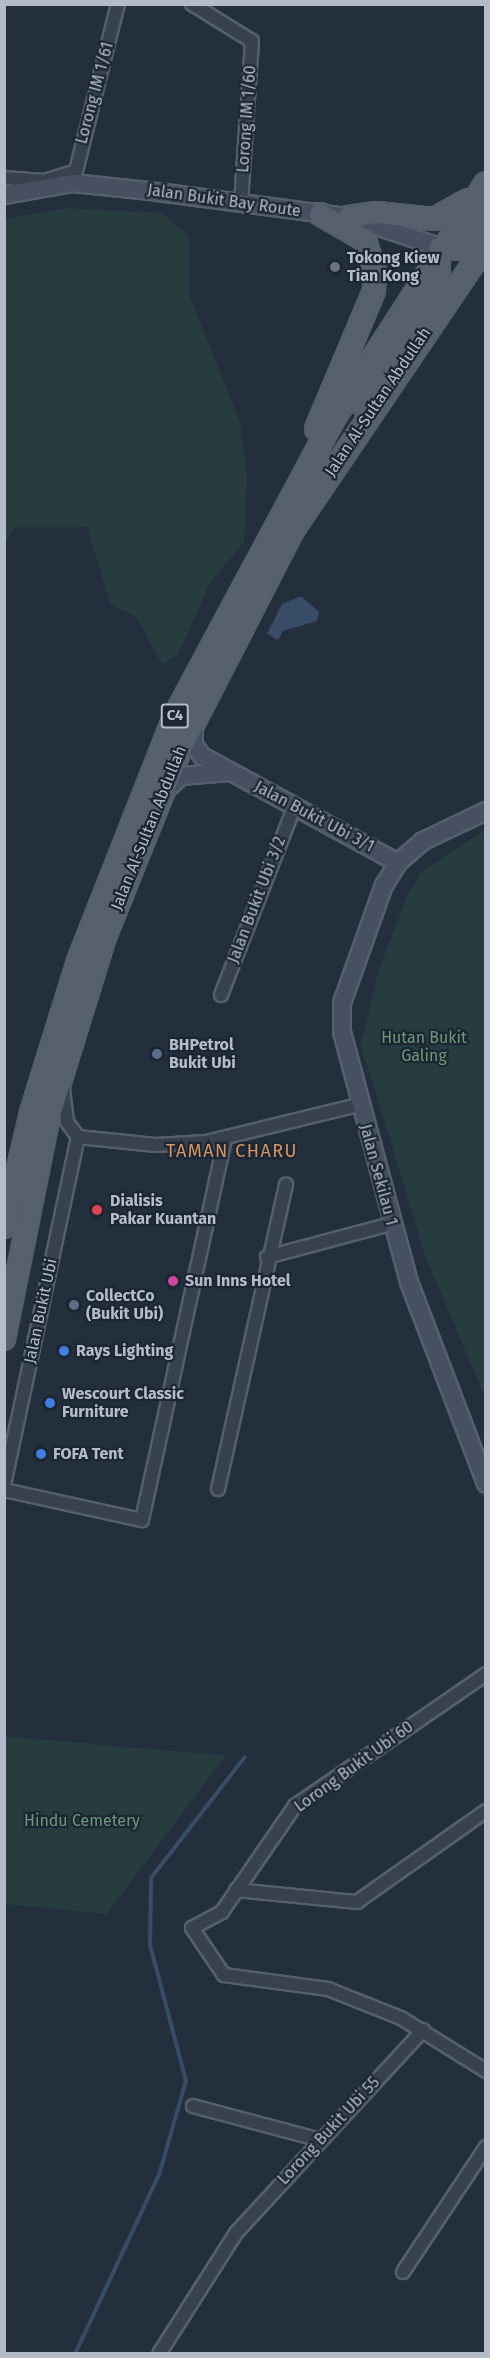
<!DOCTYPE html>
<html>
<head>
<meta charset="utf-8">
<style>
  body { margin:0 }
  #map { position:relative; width:490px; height:2358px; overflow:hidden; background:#242f3e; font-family:"Fira Sans",sans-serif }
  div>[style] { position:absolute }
  .green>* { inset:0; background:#263c3f }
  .water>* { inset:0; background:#394c67 }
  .stream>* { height:4px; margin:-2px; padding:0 2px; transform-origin:2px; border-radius:2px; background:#394c67 }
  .roads { filter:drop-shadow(2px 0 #565f6c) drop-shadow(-2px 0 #565f6c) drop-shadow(0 2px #565f6c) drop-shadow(0 -2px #565f6c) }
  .street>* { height:12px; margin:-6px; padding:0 6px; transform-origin:6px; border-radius:6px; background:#38414e }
  .secondary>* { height:16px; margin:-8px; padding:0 8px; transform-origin:8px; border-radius:8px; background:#465061 }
  .primary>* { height:20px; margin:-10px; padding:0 10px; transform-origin:10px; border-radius:10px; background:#56606e }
  .dots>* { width:16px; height:16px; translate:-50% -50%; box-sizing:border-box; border:3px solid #1d2633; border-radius:50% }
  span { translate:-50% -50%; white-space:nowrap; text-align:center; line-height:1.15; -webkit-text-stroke:4.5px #1d2633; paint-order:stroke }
  .shield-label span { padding:2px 4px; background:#1d2633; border:2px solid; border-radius:4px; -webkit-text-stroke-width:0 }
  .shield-label { font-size:15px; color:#b4bcc9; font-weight:700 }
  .street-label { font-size:16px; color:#b4bcc9 }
  .poi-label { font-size:16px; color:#b4bcc9; font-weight:700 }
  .left { translate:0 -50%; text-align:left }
  .park-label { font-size:16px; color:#6b9a76 }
  .neighbourhood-label { font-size:18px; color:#d59563; letter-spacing:1.5px }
  .frame { position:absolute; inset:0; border:6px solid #b4bcc9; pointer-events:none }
</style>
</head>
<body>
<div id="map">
  <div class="green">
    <div style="clip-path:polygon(69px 208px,162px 213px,189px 236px,189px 294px,240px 422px,247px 478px,244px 542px,209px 585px,178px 655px,162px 664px,137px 618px,110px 603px,87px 527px,15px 527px,5px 543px,5px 219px)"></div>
    <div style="clip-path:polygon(485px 830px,485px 1397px,426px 1258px,361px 1045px,378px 972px,408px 894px,421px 872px)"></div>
    <div style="clip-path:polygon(5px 1736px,137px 1748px,226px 1755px,107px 1914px,5px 1904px)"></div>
  </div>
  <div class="water">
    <div style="clip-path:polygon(301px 596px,319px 612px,317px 621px,283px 631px,278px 640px,267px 634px,282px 604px)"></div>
  </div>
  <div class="stream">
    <div style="left:75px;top:2354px;width:198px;rotate:-64.9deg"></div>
    <div style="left:159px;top:2175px;width:98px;rotate:-74deg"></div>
    <div style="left:186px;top:2081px;width:141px;rotate:-104.8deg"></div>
    <div style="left:150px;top:1945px;width:67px;rotate:-89.1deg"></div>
    <div style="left:151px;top:1878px;width:153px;rotate:-52.2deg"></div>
  </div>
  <div class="roads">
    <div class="street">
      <div style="left:192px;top:4px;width:70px;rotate:31.7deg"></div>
      <div style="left:252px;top:41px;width:162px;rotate:93.9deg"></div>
      <div style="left:4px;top:178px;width:40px;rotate:4.3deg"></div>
      <div style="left:44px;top:181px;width:31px;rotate:-17deg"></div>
      <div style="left:73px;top:183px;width:185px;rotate:-75.9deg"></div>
      <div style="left:221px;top:995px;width:204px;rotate:-68.7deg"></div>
      <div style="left:63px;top:1089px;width:33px;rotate:83deg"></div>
      <div style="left:67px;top:1122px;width:19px;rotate:54deg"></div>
      <div style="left:78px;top:1137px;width:78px;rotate:5.9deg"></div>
      <div style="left:156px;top:1145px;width:50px;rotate:-3.4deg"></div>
      <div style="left:206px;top:1142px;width:156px;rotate:-13.7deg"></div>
      <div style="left:267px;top:1257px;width:128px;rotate:-14.9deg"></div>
      <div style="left:4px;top:1485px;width:356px;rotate:-78deg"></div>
      <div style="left:218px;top:1489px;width:312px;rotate:-77.4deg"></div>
      <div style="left:4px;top:1490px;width:141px;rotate:12.3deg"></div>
      <div style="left:142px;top:1520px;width:389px;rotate:-77.7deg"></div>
      <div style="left:486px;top:1674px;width:232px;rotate:145.4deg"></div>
      <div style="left:295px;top:1806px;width:129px;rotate:124.6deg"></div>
      <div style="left:222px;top:1912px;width:34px;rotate:152deg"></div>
      <div style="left:192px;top:1928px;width:57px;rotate:55.8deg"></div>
      <div style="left:224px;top:1975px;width:105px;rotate:7.7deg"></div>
      <div style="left:328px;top:1989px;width:79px;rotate:21.7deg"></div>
      <div style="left:401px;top:2018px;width:100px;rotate:31.9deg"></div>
      <div style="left:236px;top:1890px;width:122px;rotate:5.7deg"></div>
      <div style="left:357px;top:1902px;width:158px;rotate:-35.2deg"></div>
      <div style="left:193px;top:2106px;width:132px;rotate:14.9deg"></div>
      <div style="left:403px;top:2272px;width:150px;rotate:-56.4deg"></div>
      <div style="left:159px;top:2354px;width:143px;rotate:-57.5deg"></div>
      <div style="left:236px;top:2233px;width:276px;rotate:-47.3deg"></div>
    </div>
    <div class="secondary">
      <div style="left:4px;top:195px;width:70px;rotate:-9.9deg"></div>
      <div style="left:73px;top:183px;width:85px;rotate:6deg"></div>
      <div style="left:158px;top:192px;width:192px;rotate:7.5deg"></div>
      <div style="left:348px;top:217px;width:97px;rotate:18.1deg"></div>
      <div style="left:194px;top:721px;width:24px;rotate:90deg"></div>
      <div style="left:194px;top:745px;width:14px;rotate:54deg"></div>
      <div style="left:202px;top:756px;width:223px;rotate:28.6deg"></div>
      <div style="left:165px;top:791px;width:22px;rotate:-43deg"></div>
      <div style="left:181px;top:776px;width:48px;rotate:-4.8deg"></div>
      <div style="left:486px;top:811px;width:70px;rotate:154.5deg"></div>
      <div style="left:423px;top:841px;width:33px;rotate:139deg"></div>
      <div style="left:398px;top:863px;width:26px;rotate:122deg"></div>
      <div style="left:384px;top:885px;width:125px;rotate:109.6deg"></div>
      <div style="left:342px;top:1003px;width:29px;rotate:90deg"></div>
      <div style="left:342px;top:1032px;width:259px;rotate:75deg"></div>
      <div style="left:409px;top:1282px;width:216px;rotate:69.1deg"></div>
    </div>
    <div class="primary">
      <div style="left:348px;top:217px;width:29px;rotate:-8deg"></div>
      <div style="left:377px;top:213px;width:57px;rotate:6deg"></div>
      <div style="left:434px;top:219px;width:39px;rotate:-29deg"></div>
      <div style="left:440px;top:247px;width:20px;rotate:6deg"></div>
      <div style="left:460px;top:249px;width:40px;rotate:-49deg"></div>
      <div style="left:361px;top:404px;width:143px;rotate:-57.5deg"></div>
      <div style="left:438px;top:283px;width:34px;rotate:-87deg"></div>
      <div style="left:316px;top:429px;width:150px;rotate:-67.2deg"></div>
      <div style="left:374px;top:291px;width:20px;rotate:-87deg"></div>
      <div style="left:375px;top:271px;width:33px;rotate:-108deg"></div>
      <div style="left:365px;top:240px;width:52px;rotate:-150deg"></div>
      <div style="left:4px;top:1227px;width:121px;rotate:-76.7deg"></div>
      <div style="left:32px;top:1109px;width:155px;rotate:-72.7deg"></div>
      <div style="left:78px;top:961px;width:262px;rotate:-68.5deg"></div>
      <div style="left:174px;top:717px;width:340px;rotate:-61.8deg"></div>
      <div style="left:335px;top:417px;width:278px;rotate:-57.2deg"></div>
      <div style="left:4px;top:1339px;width:222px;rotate:-78.6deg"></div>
      <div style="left:48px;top:1121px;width:193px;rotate:-72.8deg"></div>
      <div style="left:105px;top:937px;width:204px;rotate:-68.1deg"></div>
      <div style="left:181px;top:748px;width:245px;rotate:-62.8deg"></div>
      <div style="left:293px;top:530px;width:344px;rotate:-55.9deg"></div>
    </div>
  </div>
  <div class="dots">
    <div style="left:335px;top:267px;background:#6b7280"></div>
    <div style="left:157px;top:1054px;background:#5c6f8a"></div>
    <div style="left:97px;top:1210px;background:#e0444e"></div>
    <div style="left:173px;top:1281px;background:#d1479c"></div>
    <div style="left:74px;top:1305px;background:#5c6f8a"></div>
    <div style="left:64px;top:1351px;background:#3f7fe0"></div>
    <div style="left:50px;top:1403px;background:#3f7fe0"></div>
    <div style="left:41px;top:1454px;background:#3f7fe0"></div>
  </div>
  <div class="shield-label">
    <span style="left:175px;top:716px">C4</span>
  </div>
  <div class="street-label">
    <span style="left:95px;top:93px;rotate:-75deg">Lorong IM 1/61</span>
    <span style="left:247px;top:119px;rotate:-86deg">Lorong IM 1/60</span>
    <span style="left:224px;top:201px;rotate:8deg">Jalan Bukit Bay Route</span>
    <span style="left:378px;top:402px;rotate:-56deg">Jalan Al-Sultan Abdullah</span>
    <span style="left:314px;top:817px;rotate:28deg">Jalan Bukit Ubi 3/1</span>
    <span style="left:149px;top:828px;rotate:-68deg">Jalan Al-Sultan Abdullah</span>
    <span style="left:257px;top:900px;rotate:-69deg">Jalan Bukit Ubi 3/2</span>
    <span style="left:378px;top:1175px;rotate:75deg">Jalan Sekilau 1</span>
    <span style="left:41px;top:1311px;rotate:-78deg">Jalan Bukit Ubi</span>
    <span style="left:354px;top:1767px;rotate:-36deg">Lorong Bukit Ubi 60</span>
    <span style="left:329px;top:2131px;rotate:-47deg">Lorong Bukit Ubi 55</span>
  </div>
  <div class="poi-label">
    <span class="left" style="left:347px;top:267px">Tokong Kiew<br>Tian Kong</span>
    <span class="left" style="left:169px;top:1054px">BHPetrol<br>Bukit Ubi</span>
    <span class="left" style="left:110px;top:1210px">Dialisis<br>Pakar Kuantan</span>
    <span class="left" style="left:185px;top:1281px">Sun Inns Hotel</span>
    <span class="left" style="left:86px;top:1305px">CollectCo<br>(Bukit Ubi)</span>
    <span class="left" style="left:76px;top:1351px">Rays Lighting</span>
    <span class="left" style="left:62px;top:1403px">Wescourt Classic<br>Furniture</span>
    <span class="left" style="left:53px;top:1454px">FOFA Tent</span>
  </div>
  <div class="park-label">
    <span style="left:424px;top:1047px">Hutan Bukit<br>Galing</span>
    <span style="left:82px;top:1821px">Hindu Cemetery</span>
  </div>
  <div class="neighbourhood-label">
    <span style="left:232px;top:1151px">TAMAN CHARU</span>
  </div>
  <div class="frame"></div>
</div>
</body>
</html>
